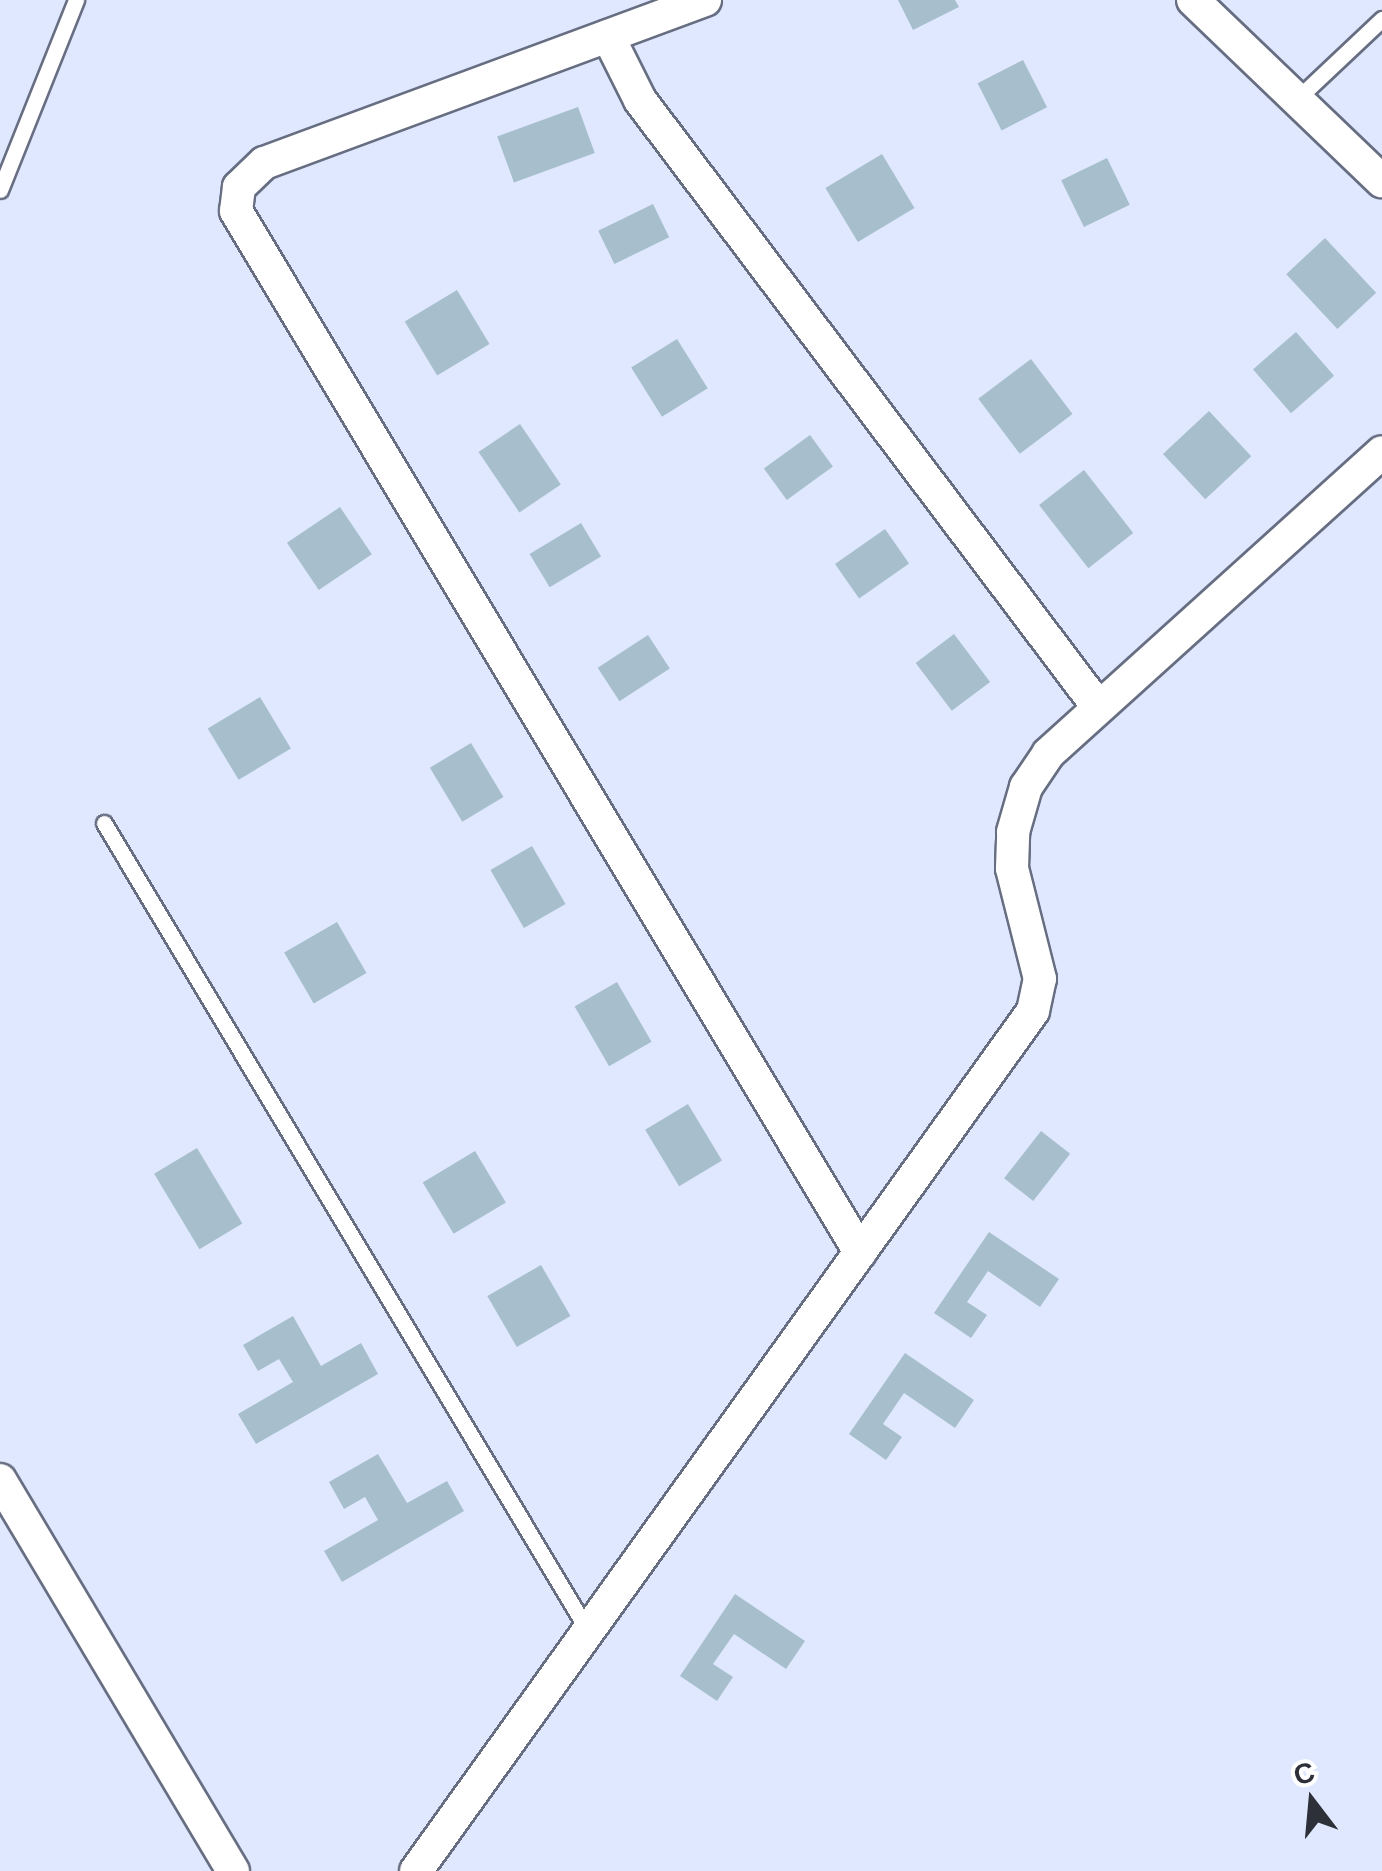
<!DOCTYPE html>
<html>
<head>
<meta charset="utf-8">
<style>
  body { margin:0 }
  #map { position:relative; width:1382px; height:1871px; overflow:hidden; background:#dfe8ff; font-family:Barlow,sans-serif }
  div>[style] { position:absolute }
  .building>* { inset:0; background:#a7bfcd; transform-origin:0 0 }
  .roads { filter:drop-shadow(2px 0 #676e82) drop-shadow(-2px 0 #676e82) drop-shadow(0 2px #676e82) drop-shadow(0 -2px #676e82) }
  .lane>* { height:15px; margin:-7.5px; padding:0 7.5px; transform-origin:7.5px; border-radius:7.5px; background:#fff }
  .street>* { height:32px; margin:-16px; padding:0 16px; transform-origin:16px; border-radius:16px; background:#fff }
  span { translate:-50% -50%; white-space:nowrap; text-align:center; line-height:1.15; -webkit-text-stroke:8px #fff; paint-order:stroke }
  .north { position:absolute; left:1262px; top:1751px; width:100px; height:100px; -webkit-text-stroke:8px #fff; paint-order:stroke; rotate:344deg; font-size:28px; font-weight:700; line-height:40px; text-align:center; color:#2d3039 }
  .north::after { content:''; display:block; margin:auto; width:35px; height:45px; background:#2d3039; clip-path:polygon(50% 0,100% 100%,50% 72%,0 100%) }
</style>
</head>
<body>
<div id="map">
  <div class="building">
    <div style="clip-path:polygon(898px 0,955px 0,959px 7px,913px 30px)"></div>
    <div style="left:1023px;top:60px;width:53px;height:51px;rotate:63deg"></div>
    <div style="left:578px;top:107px;width:49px;height:86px;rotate:70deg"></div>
    <div style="left:882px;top:154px;width:63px;height:66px;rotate:59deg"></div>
    <div style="left:1107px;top:158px;width:52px;height:51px;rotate:64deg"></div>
    <div style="left:653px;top:204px;width:37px;height:61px;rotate:64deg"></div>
    <div style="left:1325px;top:238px;width:75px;height:53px;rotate:47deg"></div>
    <div style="left:457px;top:290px;width:63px;height:61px;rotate:59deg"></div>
    <div style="left:1296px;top:332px;width:58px;height:57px;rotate:49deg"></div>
    <div style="left:677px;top:339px;width:58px;height:54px;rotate:58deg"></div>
    <div style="left:1031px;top:359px;width:69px;height:66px;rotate:53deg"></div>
    <div style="left:1209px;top:411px;width:62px;height:63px;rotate:47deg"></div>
    <div style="left:520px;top:424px;width:73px;height:50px;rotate:56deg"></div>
    <div style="left:810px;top:435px;width:39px;height:57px;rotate:54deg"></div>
    <div style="left:1084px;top:470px;width:80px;height:57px;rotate:52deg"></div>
    <div style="left:340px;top:507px;width:57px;height:64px;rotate:56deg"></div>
    <div style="left:581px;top:523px;width:39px;height:60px;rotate:59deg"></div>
    <div style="left:885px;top:529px;width:42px;height:61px;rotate:55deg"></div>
    <div style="left:954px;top:634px;width:60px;height:48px;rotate:53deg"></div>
    <div style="left:648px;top:635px;width:40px;height:60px;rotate:57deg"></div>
    <div style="left:260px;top:697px;width:60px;height:61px;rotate:59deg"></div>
    <div style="left:471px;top:743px;width:63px;height:48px;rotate:59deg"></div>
    <div style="left:532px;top:846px;width:67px;height:48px;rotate:60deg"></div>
    <div style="left:337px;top:922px;width:59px;height:61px;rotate:60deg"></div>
    <div style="left:617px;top:982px;width:69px;height:49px;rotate:60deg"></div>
    <div style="left:688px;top:1104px;width:66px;height:50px;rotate:59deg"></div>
    <div style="left:1041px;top:1131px;width:37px;height:60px;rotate:38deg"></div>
    <div style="left:197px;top:1148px;width:88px;height:50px;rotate:59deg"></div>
    <div style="left:475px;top:1151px;width:60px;height:61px;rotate:59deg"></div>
    <div style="clip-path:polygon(989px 1232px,1059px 1279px,1040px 1307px,988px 1271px,967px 1302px,987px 1315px,971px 1338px,934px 1313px)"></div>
    <div style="left:541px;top:1265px;width:59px;height:62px;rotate:60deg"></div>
    <div style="clip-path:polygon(293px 1316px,321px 1366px,361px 1343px,378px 1374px,256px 1444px,238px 1414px,293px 1382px,279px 1359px,258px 1371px,243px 1345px)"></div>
    <div style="clip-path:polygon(905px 1353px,974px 1400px,955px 1428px,904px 1393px,883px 1424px,902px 1437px,886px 1460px,849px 1434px)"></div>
    <div style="clip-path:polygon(378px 1454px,407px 1503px,447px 1481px,464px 1511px,342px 1582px,324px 1551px,378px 1520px,365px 1497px,344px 1509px,329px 1482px)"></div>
    <div style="clip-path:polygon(735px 1594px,805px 1641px,786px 1669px,734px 1634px,713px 1664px,733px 1677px,717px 1701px,680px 1676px)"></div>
  </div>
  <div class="roads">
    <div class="lane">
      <div style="left:1297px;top:99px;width:117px;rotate:-43.3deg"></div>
      <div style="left:0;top:190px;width:205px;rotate:-68.2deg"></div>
      <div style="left:104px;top:823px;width:942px;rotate:59.08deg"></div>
    </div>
    <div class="street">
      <div style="left:705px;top:0;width:470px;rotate:159.7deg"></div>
      <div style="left:264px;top:163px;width:35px;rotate:136deg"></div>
      <div style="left:239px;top:187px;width:24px;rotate:97deg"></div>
      <div style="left:236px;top:211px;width:1214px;rotate:59.06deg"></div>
      <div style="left:1193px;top:0;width:262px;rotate:43.8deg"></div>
      <div style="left:608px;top:36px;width:72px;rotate:63.4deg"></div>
      <div style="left:640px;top:100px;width:757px;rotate:52.95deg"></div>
      <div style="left:0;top:1480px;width:455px;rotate:59.2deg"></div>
      <div style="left:416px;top:1871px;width:1058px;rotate:-54.34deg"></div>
      <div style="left:1033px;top:1011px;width:33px;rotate:-78deg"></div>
      <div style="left:1040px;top:979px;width:114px;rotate:-104.2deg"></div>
      <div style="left:1012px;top:868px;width:36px;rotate:-88deg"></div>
      <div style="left:1013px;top:832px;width:47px;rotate:-73.9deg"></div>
      <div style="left:1026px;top:787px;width:40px;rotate:-56deg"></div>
      <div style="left:1048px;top:754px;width:450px;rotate:-42.1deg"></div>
    </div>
  </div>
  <div class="north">С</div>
</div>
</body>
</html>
